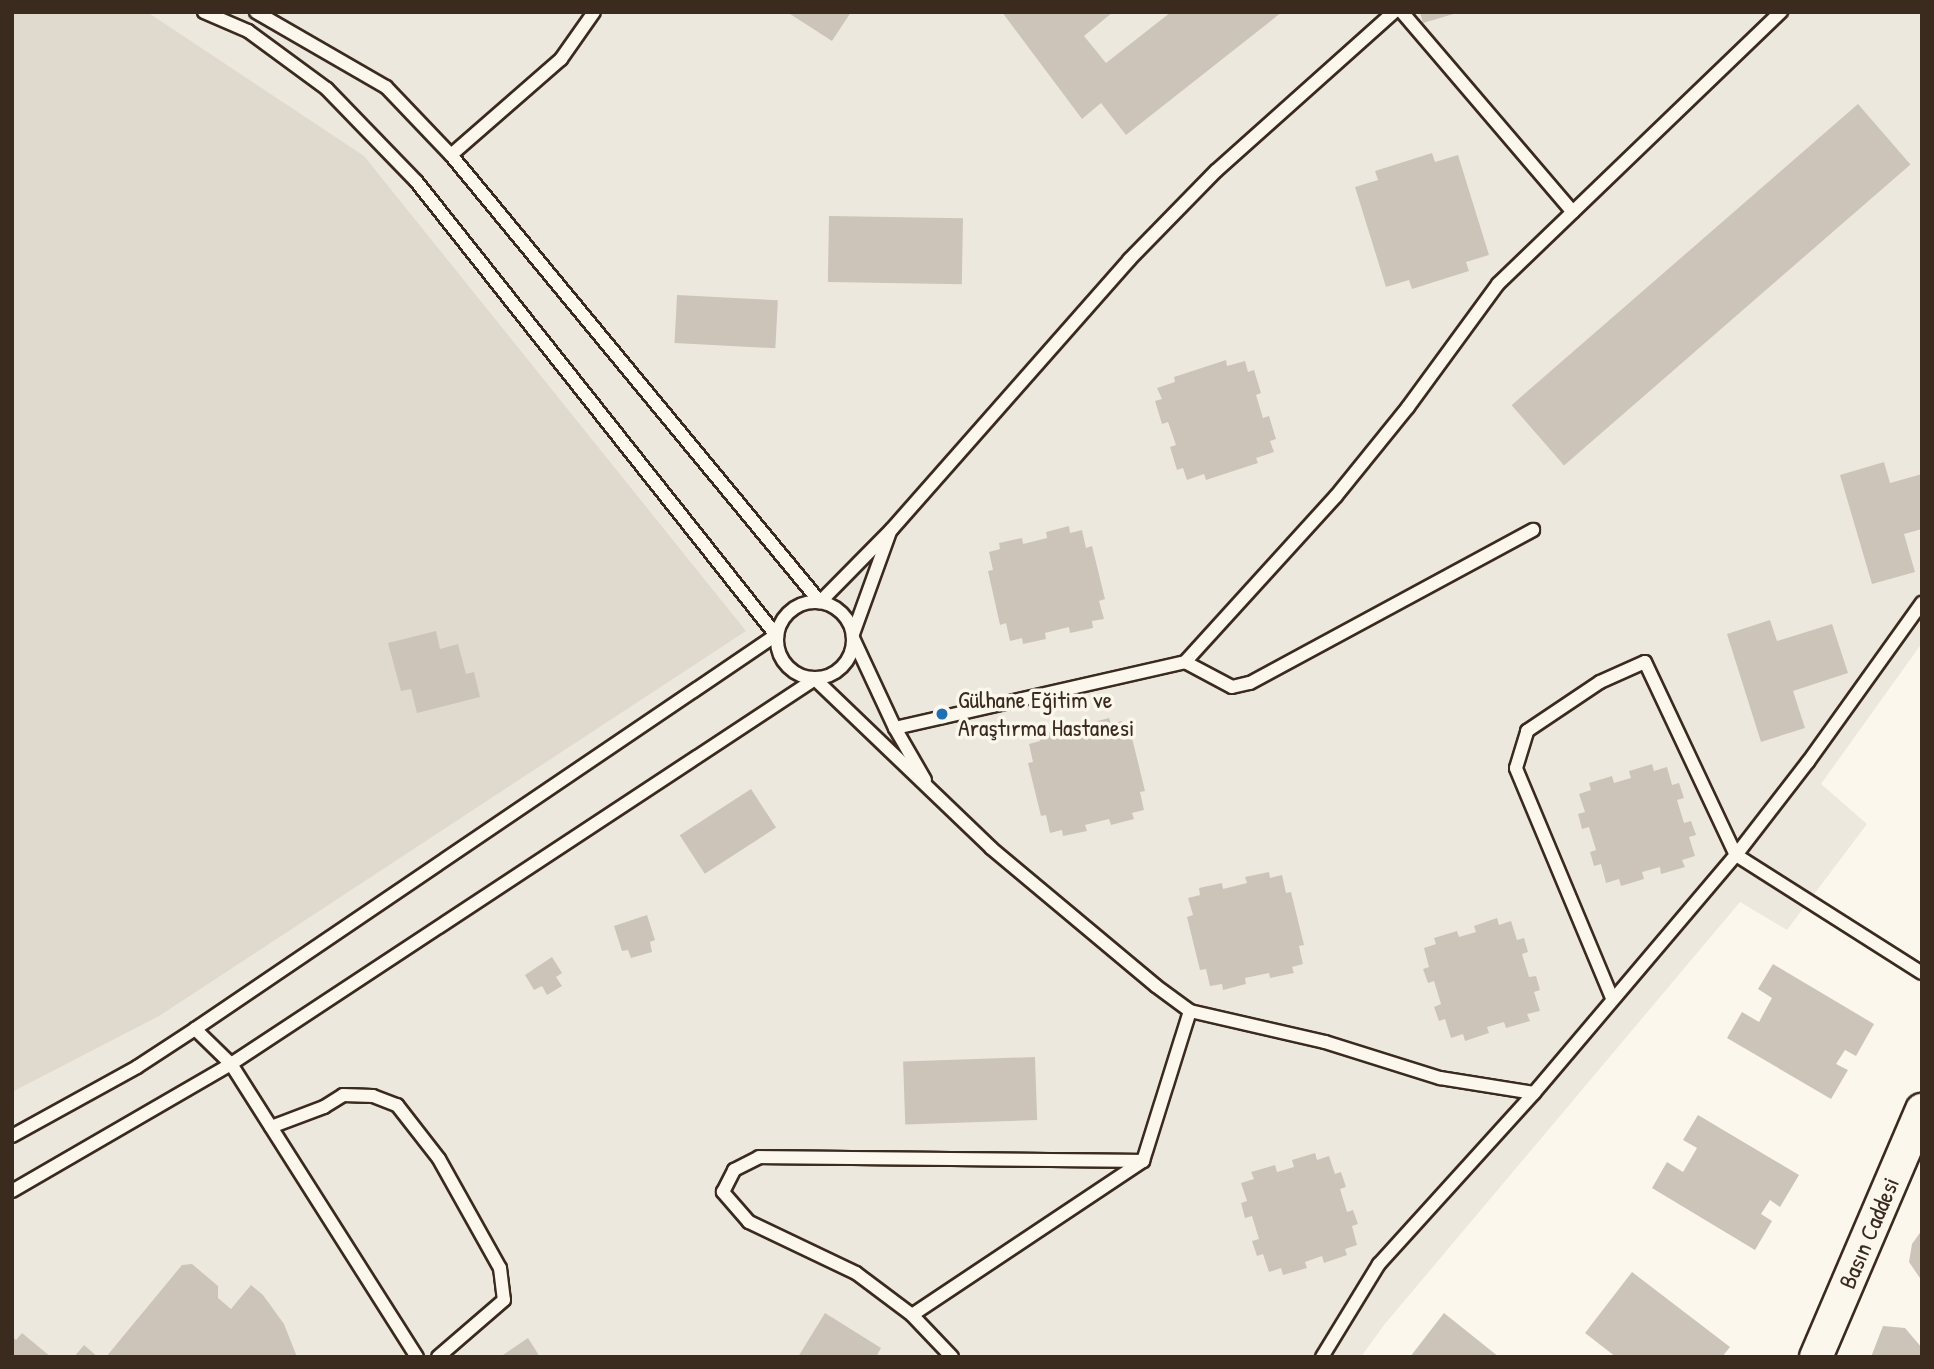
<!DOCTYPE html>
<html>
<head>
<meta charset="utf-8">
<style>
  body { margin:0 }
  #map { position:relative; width:1934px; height:1369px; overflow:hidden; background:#fbf7ec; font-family:"Patrick Hand",sans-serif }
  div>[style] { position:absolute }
  .built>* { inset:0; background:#ede8dd }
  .green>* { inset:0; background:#dfd9ce }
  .building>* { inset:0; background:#ccc4b9; transform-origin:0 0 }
  .roads { filter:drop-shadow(2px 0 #3b2a1e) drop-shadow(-2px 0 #3b2a1e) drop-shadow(0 2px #3b2a1e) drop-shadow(0 -2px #3b2a1e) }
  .service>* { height:12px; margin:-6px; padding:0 6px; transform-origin:6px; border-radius:6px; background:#fbf7ec }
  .service>.ring { margin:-6px; padding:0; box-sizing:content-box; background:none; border:12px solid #fbf7ec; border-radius:50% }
  .tertiary>* { height:32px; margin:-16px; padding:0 16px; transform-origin:16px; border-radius:16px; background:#fbf7ec }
  .dots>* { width:19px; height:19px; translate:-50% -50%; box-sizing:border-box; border:4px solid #fbf7ec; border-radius:50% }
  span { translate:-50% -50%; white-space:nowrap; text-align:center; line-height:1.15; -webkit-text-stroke:7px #fbf7ec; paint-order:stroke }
  .poi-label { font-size:24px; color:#3b2a1e }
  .left { translate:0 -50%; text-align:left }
  .street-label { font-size:24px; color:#3b2a1e }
  .frame { position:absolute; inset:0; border:14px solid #3b2a1e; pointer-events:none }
</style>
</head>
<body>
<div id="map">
  <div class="built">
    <div style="clip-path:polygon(12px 12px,1922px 12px,1922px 643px,1821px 784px,1867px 824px,1787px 930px,1740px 902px,1384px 1325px,1361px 1357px,12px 1357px)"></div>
  </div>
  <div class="green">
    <div style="clip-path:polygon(12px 12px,147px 12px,364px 156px,746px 631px,159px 1016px,12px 1092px)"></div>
  </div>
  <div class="building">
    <div style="clip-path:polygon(787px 12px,851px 12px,832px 41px)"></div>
    <div style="clip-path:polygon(1002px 12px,1113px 12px,1084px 36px,1106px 63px,1171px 12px,1282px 12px,1126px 135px,1101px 103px,1082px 119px)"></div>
    <div style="clip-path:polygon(1420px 12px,1457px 12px,1457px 13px,1423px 23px)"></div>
    <div style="left:1858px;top:104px;width:80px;height:459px;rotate:49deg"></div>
    <div style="clip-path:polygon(1432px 153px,1435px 162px,1458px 155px,1489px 255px,1466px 262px,1469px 271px,1412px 289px,1409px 280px,1386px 287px,1355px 187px,1378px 180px,1375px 171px)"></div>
    <div style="left:829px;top:216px;width:134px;height:66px;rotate:1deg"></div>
    <div style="left:677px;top:295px;width:101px;height:48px;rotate:3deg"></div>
    <div style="clip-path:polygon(1226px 360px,1227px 366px,1245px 361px,1248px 372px,1254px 370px,1261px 393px,1256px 395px,1263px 418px,1269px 416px,1276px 439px,1270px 441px,1274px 452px,1256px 458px,1258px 463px,1206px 480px,1204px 474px,1187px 480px,1183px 468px,1177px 470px,1170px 447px,1176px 445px,1168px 422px,1162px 424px,1155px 401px,1162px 399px,1157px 388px,1175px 382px,1174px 377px)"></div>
    <div style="clip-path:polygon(1884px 462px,1890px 483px,1922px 474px,1922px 529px,1904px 534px,1915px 572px,1872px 584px,1840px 475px)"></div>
    <div style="clip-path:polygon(1069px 526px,1070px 533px,1082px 530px,1086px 548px,1092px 546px,1105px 599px,1099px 601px,1104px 619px,1092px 621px,1093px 628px,1070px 633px,1069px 627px,1045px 633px,1046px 639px,1023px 644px,1022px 638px,1010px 641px,1006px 623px,1000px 625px,988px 571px,993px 570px,989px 552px,1000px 549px,999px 543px,1022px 538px,1023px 544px,1047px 538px,1046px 532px)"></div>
    <div style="clip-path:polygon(1770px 620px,1777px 641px,1832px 624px,1848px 673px,1793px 691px,1805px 728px,1761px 742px,1727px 634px)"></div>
    <div style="clip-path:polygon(436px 631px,440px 649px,458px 644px,466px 674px,474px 672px,480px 697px,417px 713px,411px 689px,401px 691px,388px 643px)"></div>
    <div style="clip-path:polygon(1109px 718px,1111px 724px,1122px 721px,1126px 739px,1132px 738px,1145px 791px,1140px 792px,1144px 810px,1132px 813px,1134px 819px,1111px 825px,1109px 819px,1085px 825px,1087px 831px,1063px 836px,1062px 830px,1050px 833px,1046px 815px,1041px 816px,1028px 763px,1033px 762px,1029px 744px,1040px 741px,1039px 735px,1062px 729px,1064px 735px,1087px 730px,1086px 724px)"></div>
    <div style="clip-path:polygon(1652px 764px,1654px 771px,1667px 767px,1672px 785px,1679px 783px,1684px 798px,1677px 800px,1684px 823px,1691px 821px,1696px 835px,1689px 837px,1695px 856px,1682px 860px,1685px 867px,1661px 874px,1660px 867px,1642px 872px,1644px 879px,1621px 886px,1619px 879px,1606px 883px,1601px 864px,1594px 866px,1590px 852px,1596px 850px,1589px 827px,1582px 829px,1578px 814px,1585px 812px,1579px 794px,1591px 790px,1589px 783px,1612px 776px,1614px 783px,1631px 778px,1629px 771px)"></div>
    <div style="left:751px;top:789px;width:46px;height:85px;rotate:57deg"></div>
    <div style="clip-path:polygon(1269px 872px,1270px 878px,1282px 875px,1286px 893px,1291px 892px,1304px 945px,1299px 946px,1303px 964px,1292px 967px,1294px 973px,1270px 978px,1269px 973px,1245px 978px,1246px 984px,1223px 990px,1222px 984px,1210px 986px,1206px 969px,1200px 970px,1187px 917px,1193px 915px,1188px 898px,1200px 895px,1199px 888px,1222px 883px,1223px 889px,1247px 883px,1245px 877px)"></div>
    <div style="clip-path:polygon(647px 915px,655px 940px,650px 942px,652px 952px,631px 958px,628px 950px,622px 951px,614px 926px)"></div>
    <div style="clip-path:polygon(1497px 918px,1499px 925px,1511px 921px,1517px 940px,1524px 938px,1528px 952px,1522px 954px,1529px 977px,1536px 976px,1540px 990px,1534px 992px,1540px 1011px,1527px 1014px,1530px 1021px,1506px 1028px,1504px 1022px,1487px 1027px,1489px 1033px,1465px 1041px,1463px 1034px,1451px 1038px,1445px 1019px,1439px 1021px,1434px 1007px,1441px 1004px,1434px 981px,1428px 983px,1423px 969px,1429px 967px,1424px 948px,1436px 944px,1434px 938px,1457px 931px,1459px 937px,1476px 932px,1474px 926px)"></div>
    <div style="clip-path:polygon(552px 957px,562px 973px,556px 977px,562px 986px,547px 995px,542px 986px,534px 990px,525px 975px)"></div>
    <div style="clip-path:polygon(1773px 964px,1874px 1024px,1856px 1056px,1845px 1050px,1836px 1064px,1848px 1070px,1831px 1099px,1727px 1038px,1742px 1012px,1759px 1022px,1772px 998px,1758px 989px)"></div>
    <div style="left:1035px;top:1057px;width:63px;height:132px;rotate:88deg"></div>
    <div style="clip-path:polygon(1698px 1115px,1799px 1175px,1780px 1207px,1770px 1200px,1761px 1214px,1772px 1221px,1755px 1250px,1652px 1188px,1667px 1162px,1683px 1172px,1697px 1148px,1683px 1140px)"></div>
    <div style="clip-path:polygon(1315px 1153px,1317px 1160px,1329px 1156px,1335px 1174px,1341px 1172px,1346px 1187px,1340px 1189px,1347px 1212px,1353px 1210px,1358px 1224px,1352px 1226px,1357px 1245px,1345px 1249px,1347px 1255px,1324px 1263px,1322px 1256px,1305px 1262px,1307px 1268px,1283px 1275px,1281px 1268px,1269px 1272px,1263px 1254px,1257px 1256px,1252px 1241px,1259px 1239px,1252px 1216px,1245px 1218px,1241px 1203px,1247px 1201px,1241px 1183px,1254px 1179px,1251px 1172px,1275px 1165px,1277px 1172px,1294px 1167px,1292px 1160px)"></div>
    <div style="clip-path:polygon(1922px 1230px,1922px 1281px,1909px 1262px,1912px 1244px)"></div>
    <div style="clip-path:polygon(192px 1264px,218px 1286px,218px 1298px,231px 1309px,251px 1285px,263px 1295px,284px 1324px,297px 1357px,106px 1357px,182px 1265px)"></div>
    <div style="clip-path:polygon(1632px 1272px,1730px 1347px,1722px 1357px,1616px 1357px,1585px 1333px)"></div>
    <div style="clip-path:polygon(825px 1313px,881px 1348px,876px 1357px,798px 1357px)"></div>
    <div style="clip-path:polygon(1444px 1313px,1499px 1357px,1410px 1357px)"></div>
    <div style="clip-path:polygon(1883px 1326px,1905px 1328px,1922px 1348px,1922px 1357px,1871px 1357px)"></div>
    <div style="clip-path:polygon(22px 1333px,51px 1357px,12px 1357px,12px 1336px,16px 1340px)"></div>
    <div style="clip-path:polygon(528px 1338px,540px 1357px,500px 1357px)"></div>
    <div style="clip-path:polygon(84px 1345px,98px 1357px,74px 1357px)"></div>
  </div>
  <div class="roads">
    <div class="service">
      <div style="left:256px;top:12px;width:150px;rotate:30deg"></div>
      <div style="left:386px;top:87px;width:94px;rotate:46.3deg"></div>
      <div style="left:451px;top:155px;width:580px;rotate:50.46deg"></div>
      <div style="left:820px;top:602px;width:103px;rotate:-45.4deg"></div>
      <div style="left:892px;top:529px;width:359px;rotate:-48.6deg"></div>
      <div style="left:1129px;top:260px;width:124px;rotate:-45.7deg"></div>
      <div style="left:1216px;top:171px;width:239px;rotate:-41.8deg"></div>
      <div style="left:1402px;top:12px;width:263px;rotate:49.5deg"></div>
      <div style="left:451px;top:155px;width:146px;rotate:-41.1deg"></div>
      <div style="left:561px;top:59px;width:57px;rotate:-54.9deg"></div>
      <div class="ring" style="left:777px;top:602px;width:64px;height:64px"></div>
      <div style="left:853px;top:634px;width:109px;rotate:-70.1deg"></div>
      <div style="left:853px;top:638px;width:99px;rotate:65deg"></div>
      <div style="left:895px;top:728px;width:60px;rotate:60deg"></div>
      <div style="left:1185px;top:662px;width:53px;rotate:28deg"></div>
      <div style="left:1232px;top:687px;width:18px;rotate:-13deg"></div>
      <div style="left:1250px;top:683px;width:322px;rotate:-28.4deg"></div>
      <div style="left:895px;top:728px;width:297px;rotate:-12.8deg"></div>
      <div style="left:1185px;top:662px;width:224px;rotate:-47.7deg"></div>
      <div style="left:1336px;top:496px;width:114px;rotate:-51deg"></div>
      <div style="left:1408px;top:407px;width:152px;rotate:-53.8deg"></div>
      <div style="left:1498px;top:284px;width:393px;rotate:-43.9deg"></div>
      <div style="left:1612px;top:998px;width:249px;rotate:-112.7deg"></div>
      <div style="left:1516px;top:768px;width:39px;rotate:-73deg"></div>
      <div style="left:1527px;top:731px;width:88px;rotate:-33.9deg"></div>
      <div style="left:1600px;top:682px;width:49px;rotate:-24deg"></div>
      <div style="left:1645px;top:662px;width:213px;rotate:64.8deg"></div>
      <div style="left:1736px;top:855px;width:220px;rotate:32.4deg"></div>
      <div style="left:195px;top:1029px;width:50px;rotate:44.2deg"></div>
      <div style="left:231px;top:1064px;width:347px;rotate:57.6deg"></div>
      <div style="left:271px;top:1127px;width:57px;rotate:-20.7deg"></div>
      <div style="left:324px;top:1107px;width:22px;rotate:-32deg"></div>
      <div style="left:343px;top:1095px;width:30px;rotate:2deg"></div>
      <div style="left:373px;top:1096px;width:26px;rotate:21deg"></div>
      <div style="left:397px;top:1105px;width:68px;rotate:52.1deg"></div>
      <div style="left:439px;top:1159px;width:125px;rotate:60.8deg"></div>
      <div style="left:500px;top:1268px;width:32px;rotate:83deg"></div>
      <div style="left:504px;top:1300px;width:87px;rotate:139.2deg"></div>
      <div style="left:12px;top:1136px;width:143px;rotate:-28.9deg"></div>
      <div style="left:137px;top:1067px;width:69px;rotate:-33.2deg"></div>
      <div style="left:195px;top:1029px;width:702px;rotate:-34.14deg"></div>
      <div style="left:776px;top:635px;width:579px;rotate:-128.41deg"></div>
      <div style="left:416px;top:181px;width:128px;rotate:-134.1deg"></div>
      <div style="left:327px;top:89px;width:98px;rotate:-143.7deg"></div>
      <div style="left:248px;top:31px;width:48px;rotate:-156.6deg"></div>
      <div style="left:12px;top:1191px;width:253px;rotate:-30.1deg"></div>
      <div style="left:231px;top:1064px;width:699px;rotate:-33.39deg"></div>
      <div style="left:815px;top:679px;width:244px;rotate:43.8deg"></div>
      <div style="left:991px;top:848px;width:215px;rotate:39.9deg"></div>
      <div style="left:1156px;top:986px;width:42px;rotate:36.3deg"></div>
      <div style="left:1190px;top:1011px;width:139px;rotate:12.9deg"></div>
      <div style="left:1325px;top:1042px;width:121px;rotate:17.4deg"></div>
      <div style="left:1440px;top:1078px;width:95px;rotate:9.1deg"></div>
      <div style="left:1534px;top:1093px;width:312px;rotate:-49.7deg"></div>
      <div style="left:1736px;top:855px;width:118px;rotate:-52.3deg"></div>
      <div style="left:1808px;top:762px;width:196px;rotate:-54.4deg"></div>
      <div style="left:912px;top:1315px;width:278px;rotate:-33.7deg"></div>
      <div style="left:1143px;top:1161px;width:157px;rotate:-72.6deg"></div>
      <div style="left:952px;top:1357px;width:58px;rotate:-133.6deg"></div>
      <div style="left:912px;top:1315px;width:70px;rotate:-143.1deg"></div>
      <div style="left:856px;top:1273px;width:119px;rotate:-154.5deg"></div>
      <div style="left:749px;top:1222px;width:40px;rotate:-131deg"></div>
      <div style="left:723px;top:1192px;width:25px;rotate:-63deg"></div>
      <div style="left:734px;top:1170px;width:28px;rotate:-27deg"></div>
      <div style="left:759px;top:1157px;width:384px;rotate:0.6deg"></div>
      <div style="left:1322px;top:1357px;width:109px;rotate:-58.5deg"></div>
      <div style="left:1379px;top:1264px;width:231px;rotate:-47.8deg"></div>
    </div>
    <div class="tertiary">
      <div style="left:1816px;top:1357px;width:269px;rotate:-66.8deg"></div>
    </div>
  </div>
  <div class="dots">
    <div style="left:942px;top:714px;background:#1f6fb2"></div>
  </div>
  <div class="poi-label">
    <span class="left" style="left:958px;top:714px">Gülhane Eğitim ve<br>Araştırma Hastanesi</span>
  </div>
  <div class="street-label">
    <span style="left:1869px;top:1233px;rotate:-67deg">Basın Caddesi</span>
  </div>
  <div class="frame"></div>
</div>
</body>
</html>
